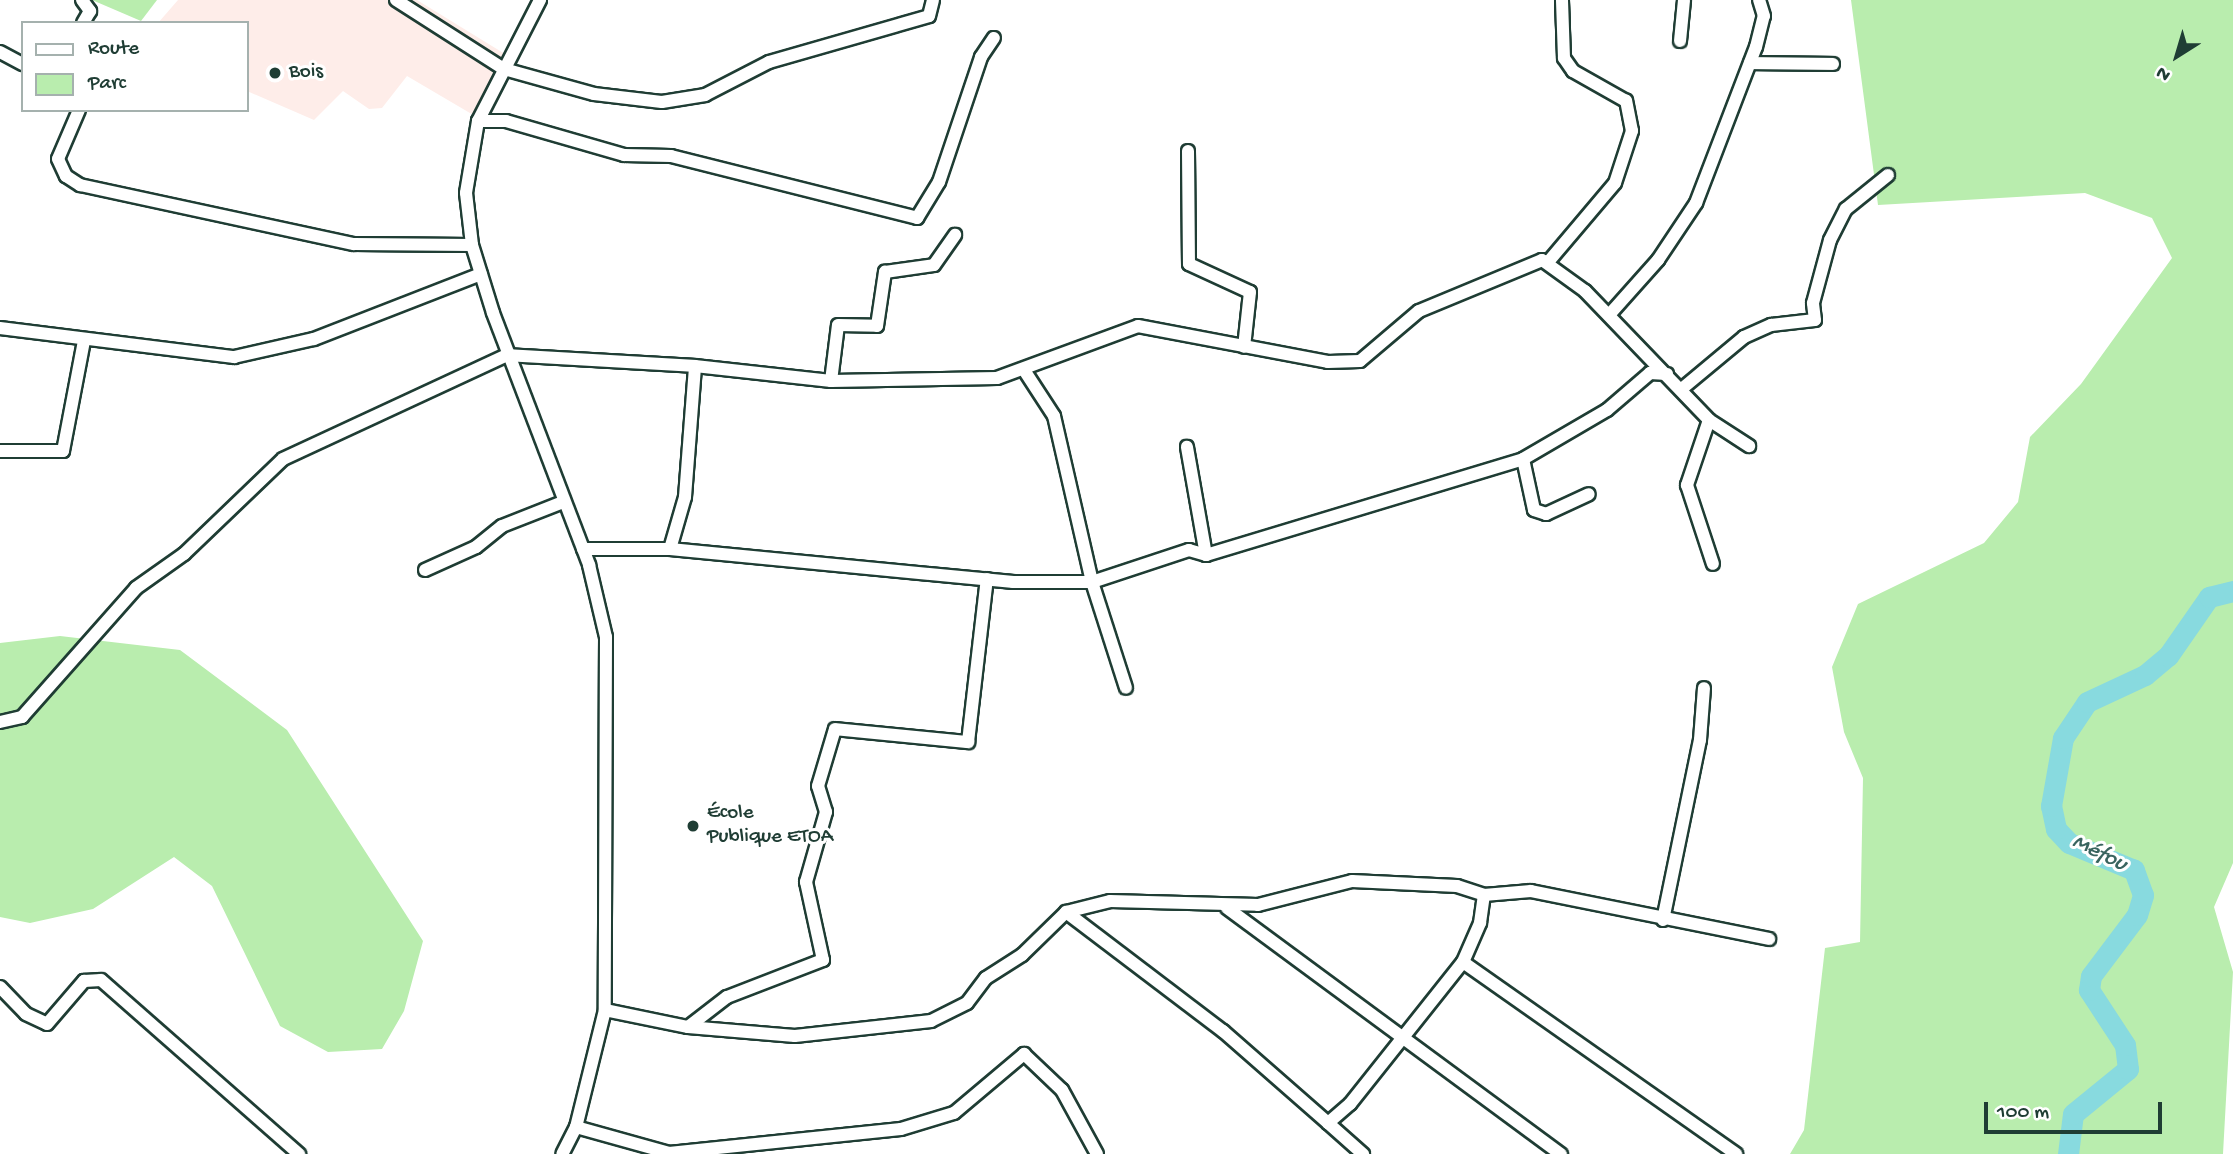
<!DOCTYPE html>
<html>
<head>
<meta charset="utf-8">
<style>
  body { margin:0 }
  #map { position:relative; width:2233px; height:1154px; overflow:hidden; background:#fff; font-family:"Gochi Hand",sans-serif }
  div>[style] { position:absolute }
  .built>* { inset:0; background:#feede9 }
  .green>* { inset:0; background:#b9edae }
  .river>* { height:21px; margin:-10.5px; padding:0 10.5px; transform-origin:10.5px; border-radius:10.5px; background:#88dadf }
  .roads { filter:drop-shadow(2px 0 #1f3d34) drop-shadow(-2px 0 #1f3d34) drop-shadow(0 2px #1f3d34) drop-shadow(0 -2px #1f3d34) }
  .minor>* { height:12px; margin:-6px; padding:0 6px; transform-origin:6px; border-radius:6px; background:#fff }
  .dots>* { width:19px; height:19px; translate:-50% -50%; box-sizing:border-box; border:4px solid #fff; border-radius:50% }
  span { translate:-50% -50%; white-space:nowrap; text-align:center; line-height:1.15; -webkit-text-stroke:6px #fff; paint-order:stroke }
  .poi-label { font-size:21px; color:#1f3d34 }
  .left { translate:0 -50%; text-align:left }
  .water-label { font-size:23px; color:#39645f; font-style:italic }
  .legend { position:absolute; left:21px; top:21px; width:228px; height:91px; box-sizing:border-box; background:#fff; border:2px solid #a5b1ae; margin:0; padding:9px 12px; list-style:none; font-size:21px; color:#1f3d34 }
  .legend li { display:flex; align-items:center; gap:14px; height:35px }
  .legend b { width:35px; border:2px solid #a5b1ae }
  .north { position:absolute; left:2142px; top:21px; width:70px; height:70px; -webkit-text-stroke:5px #fff; paint-order:stroke; rotate:217deg; font-size:19px; font-weight:700; line-height:28px; text-align:center; color:#1f3d34 }
  .north::after { content:''; display:block; margin:auto; width:24px; height:32px; background:#1f3d34; clip-path:polygon(50% 0,100% 100%,50% 72%,0 100%) }
  .scale { position:absolute; left:1984px; top:1102px; width:178px; height:32px; box-sizing:border-box; border:4px solid #1f3d34; border-top:0; padding-left:9px; font-size:21px; line-height:24px; white-space:nowrap; color:#1f3d34; -webkit-text-stroke:5px #fff; paint-order:stroke }
</style>
</head>
<body>
<div id="map">
  <div class="built">
    <div style="clip-path:polygon(178px 0,417px 0,505px 54px,475px 116px,407px 76px,382px 108px,369px 109px,343px 91px,314px 120px,247px 91px,247px 23px,158px 23px)"></div>
  </div>
  <div class="green">
    <div style="clip-path:polygon(92px 0,157px 0,141px 21px)"></div>
    <div style="clip-path:polygon(1851px 0,2233px 0,2233px 863px,2214px 907px,2233px 972px,2223px 1154px,1790px 1154px,1804px 1130px,1825px 948px,1860px 942px,1863px 778px,1844px 732px,1832px 667px,1858px 604px,1984px 543px,2018px 502px,2030px 437px,2081px 384px,2172px 258px,2152px 218px,2085px 193px,1878px 205px)"></div>
    <div style="clip-path:polygon(60px 636px,180px 650px,287px 730px,423px 941px,404px 1011px,382px 1049px,328px 1052px,280px 1026px,212px 886px,174px 857px,93px 909px,30px 923px,0 917px,0 643px)"></div>
  </div>
  <div class="river">
    <div style="left:2068px;top:1154px;width:40px;rotate:-82.9deg"></div>
    <div style="left:2073px;top:1114px;width:71px;rotate:-39.3deg"></div>
    <div style="left:2128px;top:1069px;width:24px;rotate:-97deg"></div>
    <div style="left:2125px;top:1045px;width:66px;rotate:-123.2deg"></div>
    <div style="left:2089px;top:990px;width:14px;rotate:-82deg"></div>
    <div style="left:2091px;top:976px;width:76px;rotate:-53deg"></div>
    <div style="left:2137px;top:915px;width:21px;rotate:-73deg"></div>
    <div style="left:2143px;top:895px;width:27px;rotate:-110deg"></div>
    <div style="left:2134px;top:870px;width:70px;rotate:-157.4deg"></div>
    <div style="left:2069px;top:843px;width:19px;rotate:-133deg"></div>
    <div style="left:2056px;top:829px;width:24px;rotate:-102deg"></div>
    <div style="left:2051px;top:806px;width:69px;rotate:-80deg"></div>
    <div style="left:2063px;top:738px;width:43px;rotate:-56.3deg"></div>
    <div style="left:2087px;top:702px;width:64px;rotate:-25deg"></div>
    <div style="left:2145px;top:675px;width:30px;rotate:-40deg"></div>
    <div style="left:2168px;top:656px;width:72px;rotate:-55.2deg"></div>
    <div style="left:2209px;top:597px;width:25px;rotate:-14deg"></div>
  </div>
  <div class="roads">
    <div class="minor">
      <div style="left:82px;top:0;width:14px;rotate:54deg"></div>
      <div style="left:90px;top:11px;width:14px;rotate:120deg"></div>
      <div style="left:396px;top:0;width:128px;rotate:32.6deg"></div>
      <div style="left:504px;top:69px;width:93px;rotate:15.5deg"></div>
      <div style="left:594px;top:94px;width:68px;rotate:6.7deg"></div>
      <div style="left:662px;top:102px;width:44px;rotate:-9.2deg"></div>
      <div style="left:705px;top:95px;width:72px;rotate:-27.3deg"></div>
      <div style="left:769px;top:62px;width:166px;rotate:-16deg"></div>
      <div style="left:929px;top:16px;width:16px;rotate:-76deg"></div>
      <div style="left:540px;top:0;width:136px;rotate:117.1deg"></div>
      <div style="left:478px;top:121px;width:73px;rotate:99.5deg"></div>
      <div style="left:466px;top:193px;width:52px;rotate:83.4deg"></div>
      <div style="left:472px;top:245px;width:71px;rotate:72.8deg"></div>
      <div style="left:493px;top:313px;width:270px;rotate:69.1deg"></div>
      <div style="left:589px;top:565px;width:74px;rotate:76.7deg"></div>
      <div style="left:606px;top:637px;width:373px;rotate:90.2deg"></div>
      <div style="left:605px;top:1010px;width:121px;rotate:103.9deg"></div>
      <div style="left:576px;top:1127px;width:30px;rotate:117deg"></div>
      <div style="left:1680px;top:41px;width:41px;rotate:-84.4deg"></div>
      <div style="left:0;top:52px;width:26px;rotate:28deg"></div>
      <div style="left:1750px;top:63px;width:83px;rotate:0.7deg"></div>
      <div style="left:79px;top:110px;width:53px;rotate:113.2deg"></div>
      <div style="left:58px;top:159px;width:19px;rotate:65deg"></div>
      <div style="left:66px;top:176px;width:17px;rotate:33deg"></div>
      <div style="left:80px;top:185px;width:280px;rotate:12.2deg"></div>
      <div style="left:354px;top:244px;width:118px;rotate:0.5deg"></div>
      <div style="left:478px;top:121px;width:28px"></div>
      <div style="left:506px;top:121px;width:123px;rotate:16.1deg"></div>
      <div style="left:624px;top:155px;width:47px;rotate:1.2deg"></div>
      <div style="left:671px;top:156px;width:254px;rotate:14.1deg"></div>
      <div style="left:917px;top:218px;width:42px;rotate:-58.6deg"></div>
      <div style="left:939px;top:182px;width:132px;rotate:-71.4deg"></div>
      <div style="left:981px;top:57px;width:23px;rotate:-56deg"></div>
      <div style="left:1188px;top:151px;width:113px;rotate:89.5deg"></div>
      <div style="left:1189px;top:264px;width:67px;rotate:24.7deg"></div>
      <div style="left:1250px;top:292px;width:55px;rotate:96.2deg"></div>
      <div style="left:1549px;top:261px;width:102px;rotate:-49.8deg"></div>
      <div style="left:1615px;top:183px;width:55px;rotate:-71.9deg"></div>
      <div style="left:1632px;top:131px;width:31px;rotate:-101deg"></div>
      <div style="left:1626px;top:101px;width:61px;rotate:-150.5deg"></div>
      <div style="left:1573px;top:71px;width:16px;rotate:-125deg"></div>
      <div style="left:1564px;top:58px;width:58px;rotate:-92deg"></div>
      <div style="left:1609px;top:315px;width:74px;rotate:-48.3deg"></div>
      <div style="left:1658px;top:260px;width:69px;rotate:-56.3deg"></div>
      <div style="left:1696px;top:203px;width:167px;rotate:-69deg"></div>
      <div style="left:1756px;top:47px;width:32px;rotate:-76deg"></div>
      <div style="left:1764px;top:16px;width:17px;rotate:-107deg"></div>
      <div style="left:0;top:328px;width:236px;rotate:7.1deg"></div>
      <div style="left:234px;top:357px;width:82px;rotate:-12.7deg"></div>
      <div style="left:314px;top:339px;width:179px;rotate:-21.3deg"></div>
      <div style="left:1026px;top:373px;width:51px;rotate:56.9deg"></div>
      <div style="left:1054px;top:416px;width:170px;rotate:77.1deg"></div>
      <div style="left:1092px;top:582px;width:102px;rotate:-18.3deg"></div>
      <div style="left:1189px;top:550px;width:18px;rotate:16deg"></div>
      <div style="left:1206px;top:555px;width:110px;rotate:-100deg"></div>
      <div style="left:831px;top:381px;width:56px;rotate:-82.9deg"></div>
      <div style="left:838px;top:325px;width:39px;rotate:1deg"></div>
      <div style="left:877px;top:326px;width:55px;rotate:-81.6deg"></div>
      <div style="left:885px;top:272px;width:49px;rotate:-8.1deg"></div>
      <div style="left:934px;top:265px;width:37px;rotate:-55deg"></div>
      <div style="left:1684px;top:387px;width:78px;rotate:-39.8deg"></div>
      <div style="left:1744px;top:337px;width:30px;rotate:-24deg"></div>
      <div style="left:1771px;top:325px;width:44px;rotate:-6.5deg"></div>
      <div style="left:1815px;top:320px;width:17px;rotate:-97deg"></div>
      <div style="left:1813px;top:303px;width:65px;rotate:-74.9deg"></div>
      <div style="left:1830px;top:240px;width:35px;rotate:-63deg"></div>
      <div style="left:1846px;top:209px;width:54px;rotate:-39deg"></div>
      <div style="left:1709px;top:420px;width:69px;rotate:108.7deg"></div>
      <div style="left:1687px;top:485px;width:83px;rotate:71.8deg"></div>
      <div style="left:0;top:451px;width:63px"></div>
      <div style="left:63px;top:451px;width:112px;rotate:-79.2deg"></div>
      <div style="left:1523px;top:459px;width:52px;rotate:77.8deg"></div>
      <div style="left:1534px;top:510px;width:13px;rotate:18deg"></div>
      <div style="left:1546px;top:514px;width:47px;rotate:-24.9deg"></div>
      <div style="left:583px;top:549px;width:87px"></div>
      <div style="left:670px;top:549px;width:345px;rotate:5.5deg"></div>
      <div style="left:1013px;top:582px;width:79px"></div>
      <div style="left:1092px;top:582px;width:111px;rotate:72.2deg"></div>
      <div style="left:670px;top:549px;width:54px;rotate:-73.9deg"></div>
      <div style="left:685px;top:497px;width:131px;rotate:-85.6deg"></div>
      <div style="left:695px;top:366px;width:137px;rotate:6.3deg"></div>
      <div style="left:831px;top:381px;width:166px;rotate:-1deg"></div>
      <div style="left:997px;top:378px;width:150px;rotate:-20.2deg"></div>
      <div style="left:1138px;top:326px;width:193px;rotate:10.7deg"></div>
      <div style="left:1328px;top:362px;width:32px;rotate:-2deg"></div>
      <div style="left:1360px;top:361px;width:77px;rotate:-40.3deg"></div>
      <div style="left:1419px;top:311px;width:133px;rotate:-22.5deg"></div>
      <div style="left:1542px;top:260px;width:53px;rotate:35.8deg"></div>
      <div style="left:1585px;top:291px;width:179px;rotate:46.1deg"></div>
      <div style="left:1709px;top:420px;width:48px;rotate:33deg"></div>
      <div style="left:1206px;top:555px;width:331px;rotate:-16.8deg"></div>
      <div style="left:1523px;top:459px;width:97px;rotate:-30.3deg"></div>
      <div style="left:1607px;top:410px;width:57px;rotate:-40.7deg"></div>
      <div style="left:1650px;top:373px;width:17px;rotate:3deg"></div>
      <div style="left:425px;top:570px;width:56px;rotate:-24.3deg"></div>
      <div style="left:476px;top:547px;width:33px;rotate:-39deg"></div>
      <div style="left:502px;top:526px;width:66px;rotate:-21.5deg"></div>
      <div style="left:0;top:722px;width:23px;rotate:-13deg"></div>
      <div style="left:22px;top:717px;width:172px;rotate:-48.5deg"></div>
      <div style="left:136px;top:588px;width:59px;rotate:-35.3deg"></div>
      <div style="left:184px;top:554px;width:137px;rotate:-43.8deg"></div>
      <div style="left:283px;top:459px;width:247px;rotate:-24.9deg"></div>
      <div style="left:507px;top:355px;width:188px;rotate:3.3deg"></div>
      <div style="left:1227px;top:908px;width:415px;rotate:36.4deg"></div>
      <div style="left:1066px;top:912px;width:197px;rotate:37.2deg"></div>
      <div style="left:1223px;top:1031px;width:140px;rotate:41.2deg"></div>
      <div style="left:1328px;top:1123px;width:29px;rotate:-41deg"></div>
      <div style="left:1350px;top:1104px;width:181px;rotate:-51.5deg"></div>
      <div style="left:1463px;top:962px;width:43px;rotate:-66.4deg"></div>
      <div style="left:1480px;top:923px;width:28px;rotate:-82deg"></div>
      <div style="left:1663px;top:920px;width:184px;rotate:-78.4deg"></div>
      <div style="left:1700px;top:740px;width:52px;rotate:-85.6deg"></div>
      <div style="left:1463px;top:962px;width:334px;rotate:35.1deg"></div>
      <div style="left:0;top:987px;width:37px;rotate:46deg"></div>
      <div style="left:26px;top:1014px;width:23px;rotate:25deg"></div>
      <div style="left:47px;top:1024px;width:57px;rotate:-49.3deg"></div>
      <div style="left:84px;top:981px;width:17px;rotate:-3deg"></div>
      <div style="left:101px;top:980px;width:264px;rotate:41.3deg"></div>
      <div style="left:605px;top:1010px;width:85px;rotate:11.6deg"></div>
      <div style="left:688px;top:1027px;width:107px;rotate:4.8deg"></div>
      <div style="left:795px;top:1036px;width:137px;rotate:-6.3deg"></div>
      <div style="left:931px;top:1021px;width:40px;rotate:-26.6deg"></div>
      <div style="left:967px;top:1003px;width:31px;rotate:-53deg"></div>
      <div style="left:986px;top:978px;width:43px;rotate:-32.6deg"></div>
      <div style="left:1022px;top:955px;width:62px;rotate:-44.3deg"></div>
      <div style="left:1066px;top:912px;width:45px;rotate:-14deg"></div>
      <div style="left:1110px;top:901px;width:148px;rotate:1.5deg"></div>
      <div style="left:1258px;top:905px;width:97px;rotate:-14.3deg"></div>
      <div style="left:1352px;top:881px;width:105px;rotate:2.7deg"></div>
      <div style="left:1457px;top:886px;width:28px;rotate:18deg"></div>
      <div style="left:1484px;top:895px;width:47px;rotate:-4.9deg"></div>
      <div style="left:1531px;top:891px;width:243px;rotate:11.4deg"></div>
      <div style="left:688px;top:1027px;width:49px;rotate:-37.6deg"></div>
      <div style="left:727px;top:997px;width:103px;rotate:-21.1deg"></div>
      <div style="left:823px;top:960px;width:80px;rotate:-102.3deg"></div>
      <div style="left:806px;top:882px;width:73px;rotate:-74.1deg"></div>
      <div style="left:826px;top:812px;width:27px;rotate:-107deg"></div>
      <div style="left:818px;top:786px;width:59px;rotate:-73.4deg"></div>
      <div style="left:835px;top:729px;width:134px;rotate:5.6deg"></div>
      <div style="left:968px;top:742px;width:164px;rotate:-83.4deg"></div>
      <div style="left:1328px;top:1123px;width:47px;rotate:41.5deg"></div>
      <div style="left:576px;top:1127px;width:97px;rotate:15.6deg"></div>
      <div style="left:669px;top:1153px;width:233px;rotate:-5.9deg"></div>
      <div style="left:901px;top:1129px;width:55px;rotate:-16.8deg"></div>
      <div style="left:954px;top:1113px;width:92px;rotate:-40.1deg"></div>
      <div style="left:1024px;top:1054px;width:52px;rotate:43.5deg"></div>
      <div style="left:1062px;top:1090px;width:73px;rotate:61.3deg"></div>
    </div>
  </div>
  <div class="dots">
    <div style="left:275px;top:73px;background:#1f3d34"></div>
    <div style="left:693px;top:826px;background:#1f3d34"></div>
  </div>
  <div class="poi-label">
    <span class="left" style="left:289px;top:73px">Bois</span>
    <span class="left" style="left:707px;top:826px">École<br>Publique ETOA</span>
  </div>
  <div class="water-label">
    <span style="left:2099px;top:854px;rotate:26deg">Méfou</span>
  </div>
  <ul class="legend">
  <li><b style="height:9px;background:#fff"></b>Route</li>
  <li><b style="height:19px;background:#b9edae"></b>Parc</li>
  </ul>
  <div class="north">N</div>
  <div class="scale">100 m</div>
</div>
</body>
</html>
